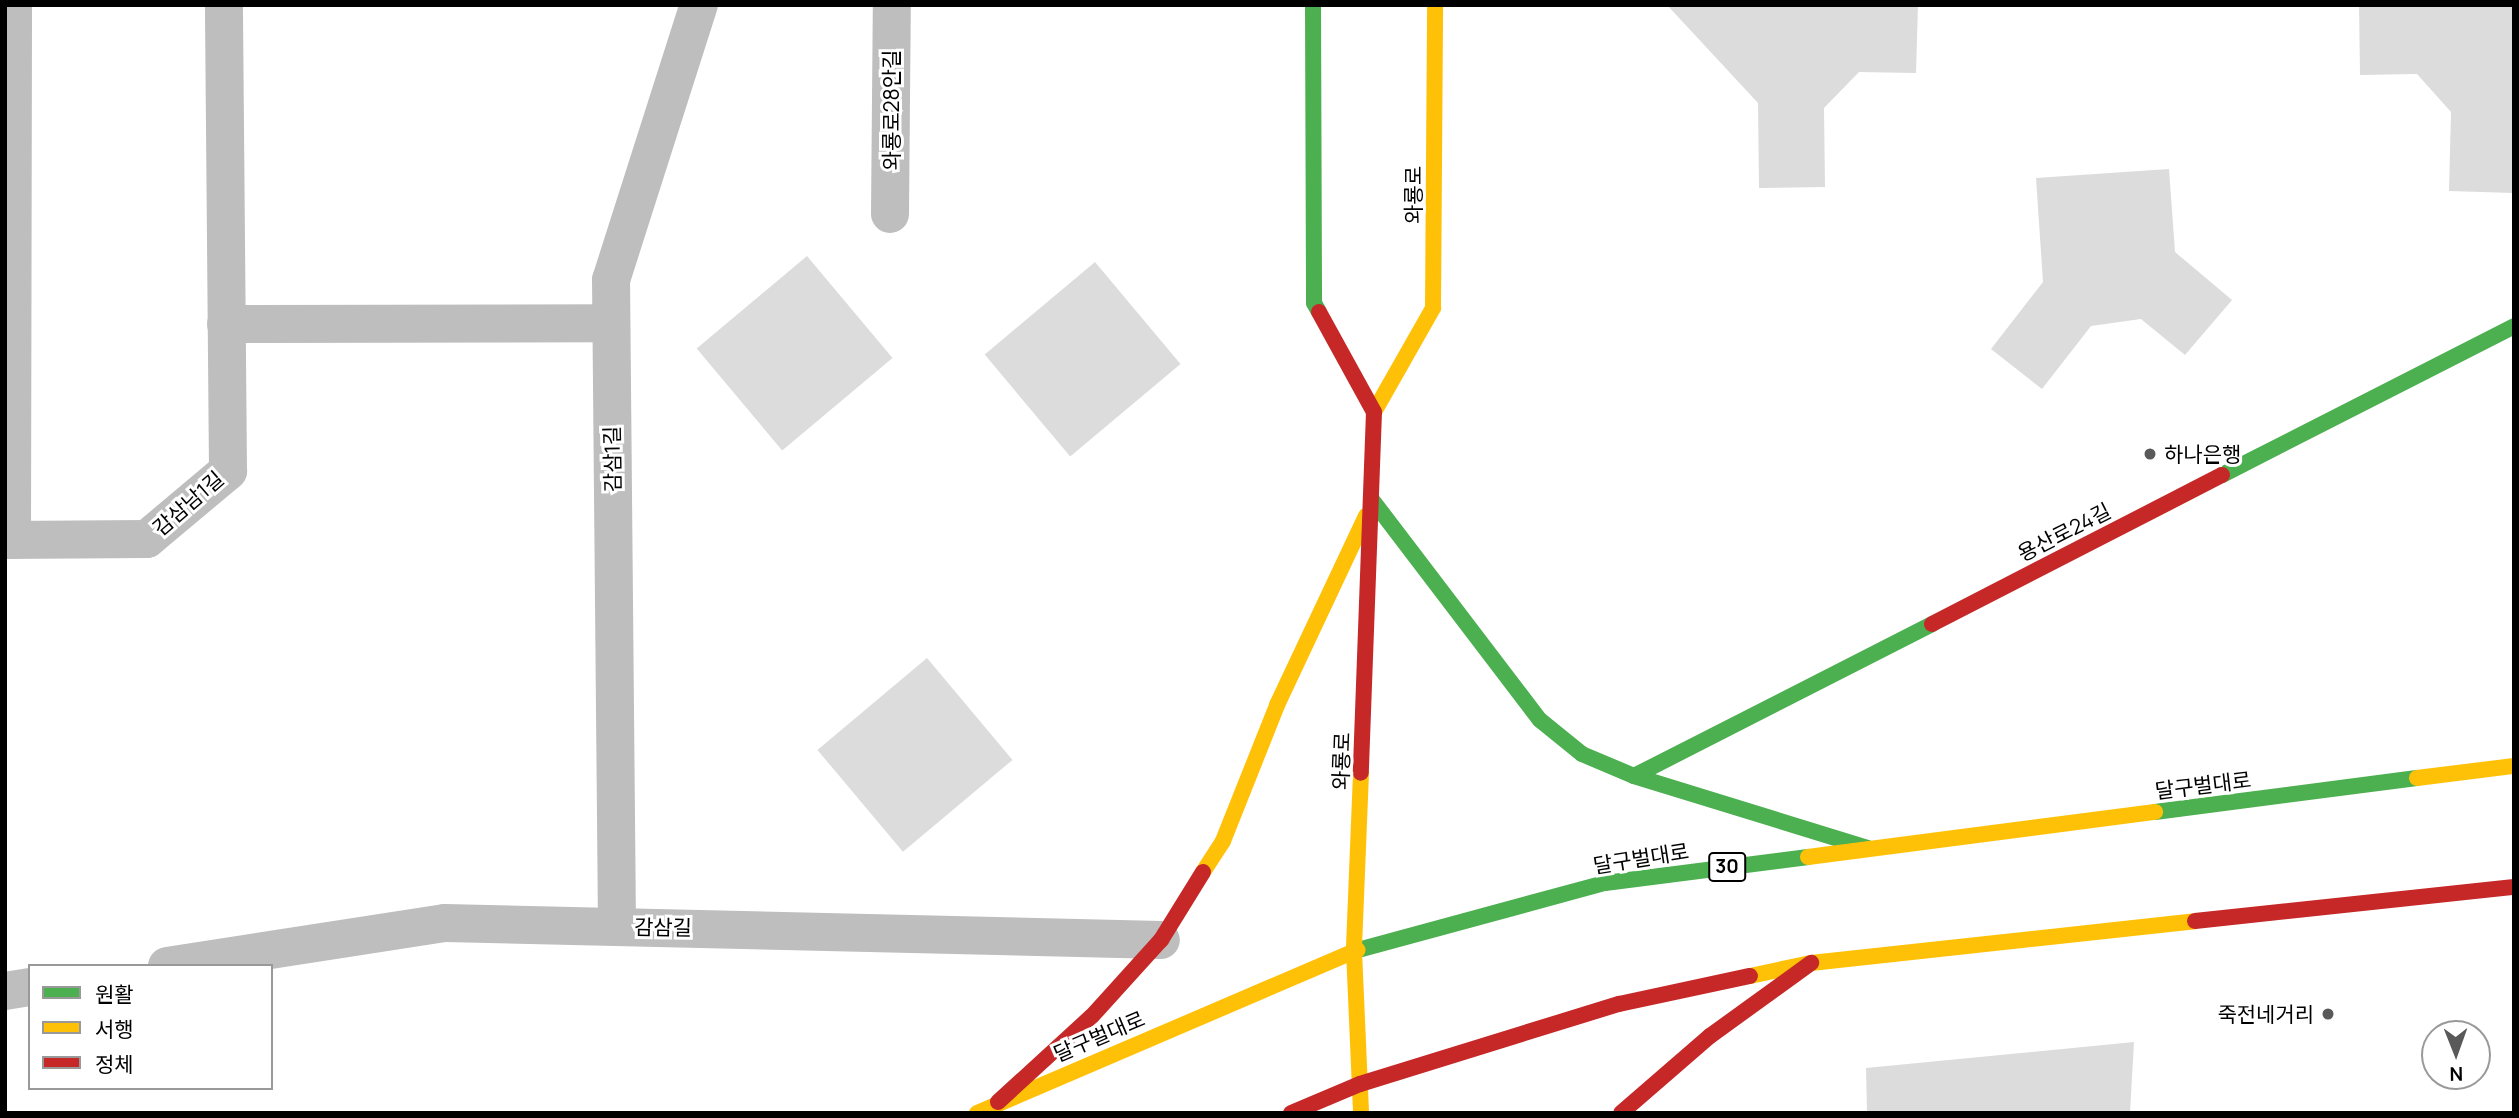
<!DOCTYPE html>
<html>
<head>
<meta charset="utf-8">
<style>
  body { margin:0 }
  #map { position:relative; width:2519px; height:1118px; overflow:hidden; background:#fff; font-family:Manrope,"Noto Sans KR",sans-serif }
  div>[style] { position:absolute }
  .building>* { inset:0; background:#dcdcdc; transform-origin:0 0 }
  .street>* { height:38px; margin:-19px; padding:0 19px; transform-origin:19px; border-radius:19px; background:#bebebe }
  .fast>* { height:16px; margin:-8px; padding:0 8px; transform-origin:8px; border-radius:8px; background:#4caf50 }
  .slow>* { height:16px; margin:-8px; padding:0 8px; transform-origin:8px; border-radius:8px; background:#ffc107 }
  .jam>* { height:16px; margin:-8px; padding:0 8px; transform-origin:8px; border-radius:8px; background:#c62828 }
  .dots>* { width:19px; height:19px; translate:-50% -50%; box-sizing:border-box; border:4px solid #fff; border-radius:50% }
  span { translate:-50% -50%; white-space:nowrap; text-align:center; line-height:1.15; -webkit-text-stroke:6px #fff; paint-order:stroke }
  .shield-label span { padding:2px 5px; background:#fff; border:2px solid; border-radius:5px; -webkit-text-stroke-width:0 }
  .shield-label { font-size:19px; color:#000; font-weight:700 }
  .street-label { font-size:21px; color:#000 }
  .poi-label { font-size:21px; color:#000 }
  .left { translate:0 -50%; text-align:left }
  .right { translate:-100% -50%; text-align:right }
  .frame { position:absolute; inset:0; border:7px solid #000; pointer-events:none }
  .legend { position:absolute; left:28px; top:964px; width:245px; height:126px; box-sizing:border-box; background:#fff; border:2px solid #999; margin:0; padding:9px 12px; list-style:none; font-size:21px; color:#000 }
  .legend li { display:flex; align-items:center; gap:14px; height:35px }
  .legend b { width:35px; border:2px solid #999 }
  .north { position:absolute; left:2421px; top:1020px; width:70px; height:70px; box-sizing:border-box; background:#fff; border:2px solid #999; border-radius:50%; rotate:179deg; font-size:19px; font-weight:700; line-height:28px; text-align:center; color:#000 }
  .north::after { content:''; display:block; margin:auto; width:24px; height:32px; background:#595959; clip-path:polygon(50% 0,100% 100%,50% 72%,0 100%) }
</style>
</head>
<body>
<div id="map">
  <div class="building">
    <div style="clip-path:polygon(1667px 5px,1918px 5px,1916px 73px,1859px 72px,1824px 108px,1825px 187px,1759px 188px,1758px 103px)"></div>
    <div style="clip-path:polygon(2359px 5px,2514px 5px,2514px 193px,2449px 191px,2451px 112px,2417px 74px,2360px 75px)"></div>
    <div style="clip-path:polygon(2169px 169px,2175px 252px,2232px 300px,2185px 355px,2141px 319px,2091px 326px,2042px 389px,1991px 349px,2043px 282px,2036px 178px)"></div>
    <div style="left:807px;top:256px;width:133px;height:144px;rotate:50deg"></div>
    <div style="left:1095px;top:262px;width:133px;height:144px;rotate:50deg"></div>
    <div style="left:927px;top:658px;width:133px;height:143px;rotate:50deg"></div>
    <div style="clip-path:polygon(2134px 1042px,2130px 1113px,1867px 1113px,1866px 1068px)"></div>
  </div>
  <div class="street">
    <div style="left:890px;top:214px;width:209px;rotate:-89.5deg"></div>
    <div style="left:226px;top:324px;width:385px;rotate:-0.1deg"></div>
    <div style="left:5px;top:540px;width:142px;rotate:-0.4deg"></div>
    <div style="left:147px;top:539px;width:106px;rotate:-40deg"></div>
    <div style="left:228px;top:471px;width:466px;rotate:-90.5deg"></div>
    <div style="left:12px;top:540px;width:535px;rotate:-89.89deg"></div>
    <div style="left:617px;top:926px;width:646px;rotate:-90.53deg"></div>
    <div style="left:611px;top:280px;width:289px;rotate:-72.3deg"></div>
    <div style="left:167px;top:966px;width:281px;rotate:-8.8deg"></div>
    <div style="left:445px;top:923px;width:716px;rotate:1.36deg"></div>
    <div style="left:5px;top:991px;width:25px;rotate:-9deg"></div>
  </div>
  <div class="fast">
    <div style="left:1313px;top:5px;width:298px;rotate:89.8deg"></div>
    <div style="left:1314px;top:303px;width:10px;rotate:61deg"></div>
    <div style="left:2222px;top:475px;width:328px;rotate:-27deg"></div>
    <div style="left:1373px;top:501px;width:275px;rotate:52.7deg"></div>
    <div style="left:1540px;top:720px;width:54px;rotate:39deg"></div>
    <div style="left:1582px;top:754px;width:56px;rotate:22.9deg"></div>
    <div style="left:1634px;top:776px;width:245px;rotate:17.1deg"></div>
    <div style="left:1634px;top:776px;width:335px;rotate:-27deg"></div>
    <div style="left:2155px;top:812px;width:264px;rotate:-7.4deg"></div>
    <div style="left:1358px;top:950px;width:256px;rotate:-15.2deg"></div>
    <div style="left:1605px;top:883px;width:205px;rotate:-7.3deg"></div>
  </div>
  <div class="slow">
    <div style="left:1374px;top:412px;width:120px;rotate:-60.4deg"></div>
    <div style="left:1433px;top:308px;width:303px;rotate:-89.6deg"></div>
    <div style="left:1361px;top:773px;width:178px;rotate:92.3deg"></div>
    <div style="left:1354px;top:951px;width:162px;rotate:87.5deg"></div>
    <div style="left:2417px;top:778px;width:98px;rotate:-7.1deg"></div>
    <div style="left:1808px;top:857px;width:350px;rotate:-7.4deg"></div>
    <div style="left:1203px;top:872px;width:37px;rotate:-57deg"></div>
    <div style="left:1223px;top:841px;width:146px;rotate:-68.3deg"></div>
    <div style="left:1277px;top:705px;width:209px;rotate:-64.8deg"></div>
    <div style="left:1750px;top:976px;width:62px;rotate:-12deg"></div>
    <div style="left:1811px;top:963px;width:386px;rotate:-6.2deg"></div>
    <div style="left:977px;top:1113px;width:414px;rotate:-23.2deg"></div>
  </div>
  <div class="jam">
    <div style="left:1319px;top:312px;width:114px;rotate:61.2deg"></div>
    <div style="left:1374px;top:412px;width:361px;rotate:92.1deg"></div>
    <div style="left:1932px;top:624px;width:326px;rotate:-27.2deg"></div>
    <div style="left:2195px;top:921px;width:321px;rotate:-6.1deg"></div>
    <div style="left:998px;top:1102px;width:127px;rotate:-42.5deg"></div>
    <div style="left:1092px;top:1016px;width:103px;rotate:-47.8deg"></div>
    <div style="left:1161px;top:940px;width:80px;rotate:-58.3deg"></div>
    <div style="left:1291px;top:1113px;width:75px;rotate:-22.8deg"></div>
    <div style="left:1360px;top:1084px;width:271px;rotate:-17.2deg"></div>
    <div style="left:1619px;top:1004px;width:134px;rotate:-12.1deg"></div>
    <div style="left:1621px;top:1113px;width:118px;rotate:-40.9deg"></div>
    <div style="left:1710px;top:1036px;width:125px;rotate:-35.9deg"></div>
  </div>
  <div class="dots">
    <div style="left:2150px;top:454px;background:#595959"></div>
    <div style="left:2328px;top:1014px;background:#595959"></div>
  </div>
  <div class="shield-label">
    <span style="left:1727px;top:867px">30</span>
  </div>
  <div class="street-label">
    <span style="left:891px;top:110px;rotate:-90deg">와룡로28안길</span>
    <span style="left:1413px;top:195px;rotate:-90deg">와룡로</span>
    <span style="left:612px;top:459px;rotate:-91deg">감삼1길</span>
    <span style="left:188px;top:503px;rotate:-41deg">감삼남1길</span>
    <span style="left:2064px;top:532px;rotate:-27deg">용산로24길</span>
    <span style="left:1341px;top:761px;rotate:-88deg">와룡로</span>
    <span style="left:2203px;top:785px;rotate:-7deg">달구벌대로</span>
    <span style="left:1641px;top:858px;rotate:-9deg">달구벌대로</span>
    <span style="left:663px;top:927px;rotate:1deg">감삼길</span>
    <span style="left:1099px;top:1036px;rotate:-23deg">달구벌대로</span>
  </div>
  <div class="poi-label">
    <span class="left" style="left:2164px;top:454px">하나은행</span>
    <span class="right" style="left:2314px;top:1014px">죽전네거리</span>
  </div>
  <div class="frame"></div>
  <ul class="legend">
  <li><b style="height:9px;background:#4caf50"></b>원활</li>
  <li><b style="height:9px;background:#ffc107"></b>서행</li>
  <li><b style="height:9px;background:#c62828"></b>정체</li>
  </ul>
  <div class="north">N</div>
</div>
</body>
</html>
